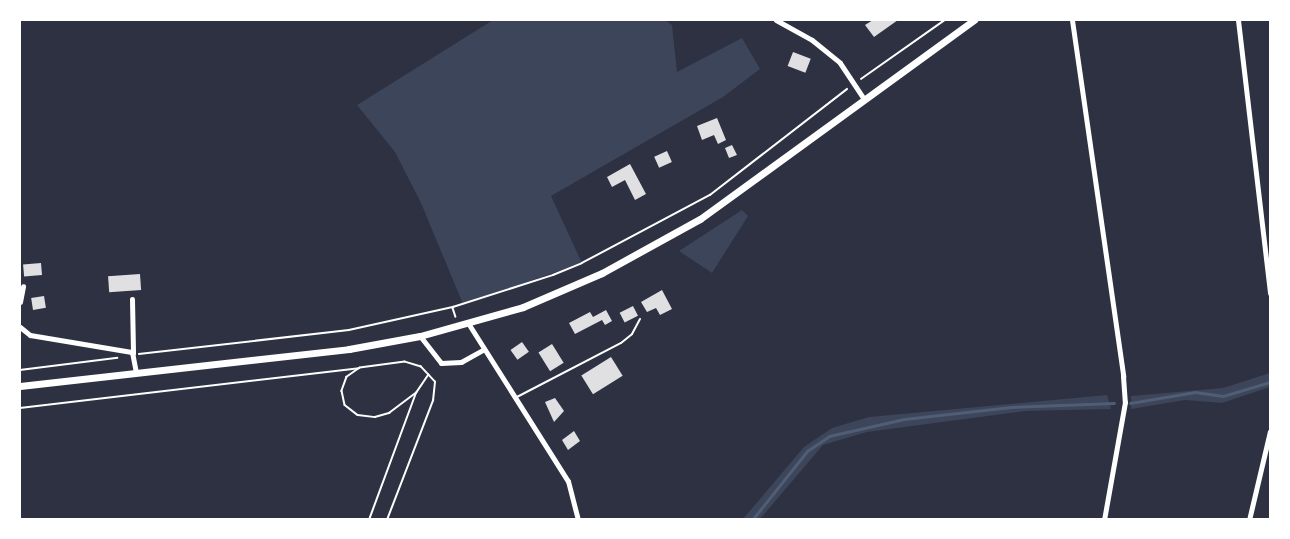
<!DOCTYPE html>
<html>
<head>
<meta charset="utf-8">
<style>
  body { margin:0 }
  #map { position:relative; width:1290px; height:539px; overflow:hidden; background:#2d3142; font-family:"Fira Sans Condensed",sans-serif }
  div>[style] { position:absolute }
  .green>* { inset:0; background:#3c4559 }
  .stream>* { height:3px; margin:-1.5px; padding:0 1.5px; transform-origin:1.5px; border-radius:1.5px; background:#4f5d75 }
  .building>* { inset:0; background:#e0e0e3; transform-origin:0 0 }
  .path>* { height:1.5px; margin:-0.75px; padding:0 0.75px; transform-origin:0.75px; border-radius:0.75px; background:#fff }
  .service>* { height:2px; margin:-1px; padding:0 1px; transform-origin:1px; border-radius:1px; background:#fff }
  .minor>* { height:5px; margin:-2.5px; padding:0 2.5px; transform-origin:2.5px; border-radius:2.5px; background:#fff }
  .secondary>* { height:7px; margin:-3.5px; padding:0 3.5px; transform-origin:3.5px; border-radius:3.5px; background:#fff }
  span { translate:-50% -50%; white-space:nowrap; text-align:center; line-height:1.15; -webkit-text-stroke:6px #fff; paint-order:stroke }
  .frame { position:absolute; inset:0; border:21px solid #fff; pointer-events:none }
</style>
</head>
<body>
<div id="map">
  <div class="green">
    <div style="clip-path:polygon(493px 20px,665px 20px,672px 25px,677px 72px,742px 38px,760px 69px,723px 97px,551px 196px,582px 263px,463px 304px,421px 203px,395px 152px,357px 105px)"></div>
    <div style="clip-path:polygon(742px 210px,748px 216px,712px 273px,679px 251px)"></div>
    <div style="clip-path:polygon(1270px 373px,1270px 387px,1222px 403px,1185px 400px,1131px 409px,1131px 396px,1223px 388px)"></div>
    <div style="clip-path:polygon(1107px 395px,1111px 409px,1025px 411px,867px 432px,823px 445px,760px 519px,743px 519px,804px 447px,832px 428px,869px 417px)"></div>
  </div>
  <div class="stream">
    <div style="left:1130px;top:403px;width:66px;rotate:-9.6deg"></div>
    <div style="left:1195px;top:392px;width:28px;rotate:8deg"></div>
    <div style="left:1223px;top:396px;width:49px;rotate:-16.6deg"></div>
    <div style="left:752px;top:520px;width:88px;rotate:-51.4deg"></div>
    <div style="left:807px;top:451px;width:27px;rotate:-34deg"></div>
    <div style="left:829px;top:436px;width:77px;rotate:-12.8deg"></div>
    <div style="left:904px;top:419px;width:108px;rotate:-6.4deg"></div>
    <div style="left:1011px;top:407px;width:103px;rotate:-2.2deg"></div>
  </div>
  <div class="building">
    <div style="clip-path:polygon(873px 20px,898px 20px,874px 37px,865px 25px)"></div>
    <div style="left:793px;top:52px;width:19px;height:15px;rotate:21deg"></div>
    <div style="clip-path:polygon(717px 118px,726px 140px,718px 144px,714px 135px,702px 140px,697px 126px)"></div>
    <div style="clip-path:polygon(732px 145px,737px 155px,729px 158px,725px 148px)"></div>
    <div style="left:667px;top:151px;width:12px;height:14px;rotate:66deg"></div>
    <div style="clip-path:polygon(630px 164px,646px 194px,635px 200px,625px 180px,612px 187px,607px 177px)"></div>
    <div style="left:41px;top:263px;width:12px;height:18px;rotate:85deg"></div>
    <div style="left:140px;top:274px;width:16px;height:32px;rotate:86deg"></div>
    <div style="clip-path:polygon(662px 290px,672px 309px,660px 315px,656px 308px,647px 312px,641px 302px)"></div>
    <div style="left:44px;top:296px;width:12px;height:13px;rotate:81deg"></div>
    <div style="left:633px;top:306px;width:11px;height:15px;rotate:63deg"></div>
    <div style="clip-path:polygon(606px 310px,612px 321px,605px 325px,602px 320px,575px 334px,569px 323px,590px 312px,593px 317px)"></div>
    <div style="left:522px;top:342px;width:12px;height:14px;rotate:55deg"></div>
    <div style="left:552px;top:344px;width:22px;height:16px;rotate:58deg"></div>
    <div style="left:611px;top:357px;width:22px;height:35px;rotate:58deg"></div>
    <div style="clip-path:polygon(555px 398px,564px 411px,554px 422px,545px 402px)"></div>
    <div style="clip-path:polygon(574px 431px,580px 441px,568px 450px,562px 440px)"></div>
  </div>
  <div class="path">
    <div style="left:861px;top:79px;width:103px;rotate:-35.1deg"></div>
    <div style="left:453px;top:308px;width:9px;rotate:72deg"></div>
    <div style="left:139px;top:354px;width:211px;rotate:-6.5deg"></div>
    <div style="left:349px;top:330px;width:107px;rotate:-12.5deg"></div>
    <div style="left:453px;top:307px;width:105px;rotate:-17.7deg"></div>
    <div style="left:553px;top:275px;width:31px;rotate:-22deg"></div>
    <div style="left:582px;top:263px;width:145px;rotate:-28deg"></div>
    <div style="left:710px;top:195px;width:173px;rotate:-37.7deg"></div>
    <div style="left:20px;top:370px;width:98px;rotate:-7.1deg"></div>
    <div style="left:20px;top:408px;width:341px;rotate:-6.7deg"></div>
    <div style="left:369px;top:520px;width:135px;rotate:-69.7deg"></div>
    <div style="left:416px;top:393px;width:22px;rotate:-56deg"></div>
    <div style="left:387px;top:520px;width:128px;rotate:-68.9deg"></div>
    <div style="left:433px;top:401px;width:19px;rotate:-84deg"></div>
    <div style="left:435px;top:382px;width:21px;rotate:-133deg"></div>
    <div style="left:421px;top:367px;width:17px;rotate:-163deg"></div>
    <div style="left:405px;top:362px;width:45px;rotate:172.4deg"></div>
    <div style="left:360px;top:368px;width:16px;rotate:145deg"></div>
    <div style="left:347px;top:377px;width:15px;rotate:110deg"></div>
    <div style="left:342px;top:391px;width:14px;rotate:78deg"></div>
    <div style="left:345px;top:405px;width:16px;rotate:38deg"></div>
    <div style="left:358px;top:415px;width:17px;rotate:7deg"></div>
    <div style="left:375px;top:417px;width:15px;rotate:-16deg"></div>
    <div style="left:389px;top:413px;width:34px;rotate:-37deg"></div>
  </div>
  <div class="service">
    <div style="left:515px;top:398px;width:119px;rotate:-27.4deg"></div>
    <div style="left:621px;top:343px;width:14px;rotate:-39deg"></div>
    <div style="left:632px;top:334px;width:17px;rotate:-62deg"></div>
  </div>
  <div class="minor">
    <div style="left:776px;top:20px;width:41px;rotate:29.1deg"></div>
    <div style="left:812px;top:40px;width:36px;rotate:39deg"></div>
    <div style="left:840px;top:63px;width:43px;rotate:56.3deg"></div>
    <div style="left:1072px;top:20px;width:360px;rotate:81.8deg"></div>
    <div style="left:1123px;top:376px;width:26px;rotate:86deg"></div>
    <div style="left:1125px;top:402px;width:120px;rotate:100.1deg"></div>
    <div style="left:1238px;top:20px;width:275px;rotate:83.3deg"></div>
    <div style="left:132px;top:299px;width:54px;rotate:88.9deg"></div>
    <div style="left:20px;top:302px;width:16px;rotate:-79deg"></div>
    <div style="left:468px;top:323px;width:187px;rotate:57.7deg"></div>
    <div style="left:568px;top:481px;width:40px;rotate:75.6deg"></div>
    <div style="left:20px;top:327px;width:13px;rotate:39deg"></div>
    <div style="left:30px;top:335px;width:103px;rotate:9.5deg"></div>
    <div style="left:132px;top:352px;width:21px;rotate:79deg"></div>
    <div style="left:420px;top:336px;width:34px;rotate:52deg"></div>
    <div style="left:441px;top:363px;width:20px;rotate:-3deg"></div>
    <div style="left:461px;top:362px;width:25px;rotate:-29deg"></div>
    <div style="left:1249px;top:520px;width:91px;rotate:-76.7deg"></div>
  </div>
  <div class="secondary">
    <div style="left:20px;top:386px;width:331px;rotate:-6.4deg"></div>
    <div style="left:349px;top:349px;width:72px;rotate:-10.4deg"></div>
    <div style="left:420px;top:336px;width:107px;rotate:-15.7deg"></div>
    <div style="left:523px;top:307px;width:86px;rotate:-23.3deg"></div>
    <div style="left:602px;top:273px;width:112px;rotate:-28.9deg"></div>
    <div style="left:700px;top:219px;width:339px;rotate:-36deg"></div>
  </div>
  <div class="frame"></div>
</div>
</body>
</html>
